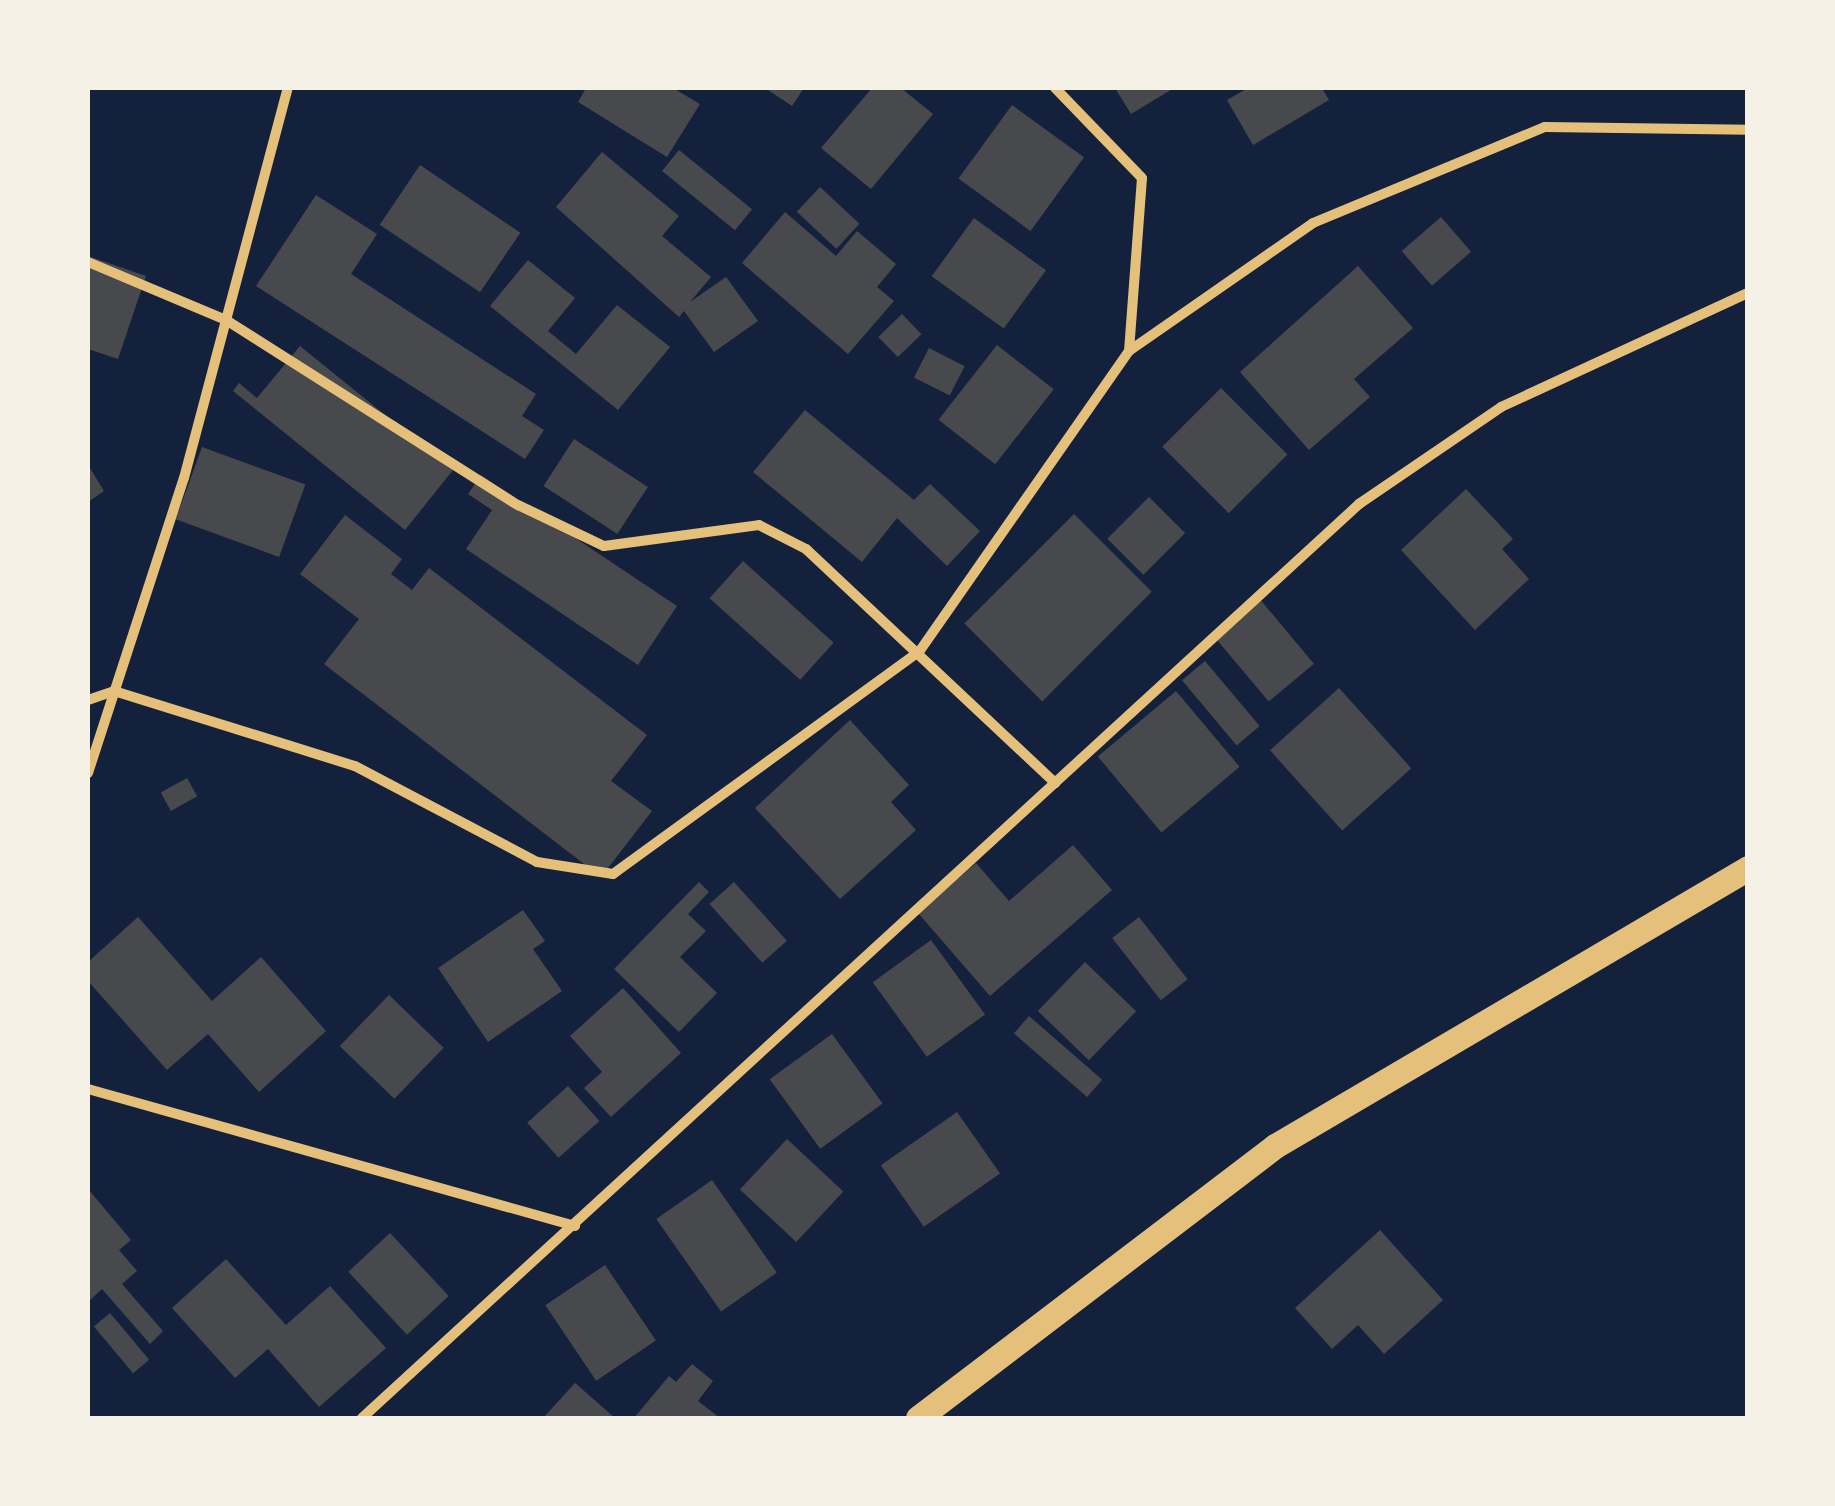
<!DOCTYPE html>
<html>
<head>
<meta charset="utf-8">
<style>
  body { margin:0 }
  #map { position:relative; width:1835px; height:1506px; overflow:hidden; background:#14213d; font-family:"Work Sans",sans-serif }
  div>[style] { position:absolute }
  .building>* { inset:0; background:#48494c; transform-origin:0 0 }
  .minor>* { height:10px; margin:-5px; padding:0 5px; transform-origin:5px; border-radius:5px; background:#e5c07b }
  .primary>* { height:25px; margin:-12.5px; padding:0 12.5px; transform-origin:12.5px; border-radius:12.5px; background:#e5c07b }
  span { translate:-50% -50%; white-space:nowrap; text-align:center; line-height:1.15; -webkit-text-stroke:10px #f6f1e7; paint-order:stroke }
  .frame { position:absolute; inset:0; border:90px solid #f6f1e7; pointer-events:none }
</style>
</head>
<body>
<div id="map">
  <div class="building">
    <div style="clip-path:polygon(586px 88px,673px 88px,700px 104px,667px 157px,578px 102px)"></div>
    <div style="clip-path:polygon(765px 88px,804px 88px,792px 106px)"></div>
    <div style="clip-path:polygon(872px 88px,901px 88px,933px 114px,871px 189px,821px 148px)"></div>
    <div style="clip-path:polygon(1115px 88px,1174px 88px,1131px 114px)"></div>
    <div style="clip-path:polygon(1248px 88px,1322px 88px,1329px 100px,1253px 145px,1227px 100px)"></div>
    <div style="left:1012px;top:105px;width:89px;height:91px;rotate:36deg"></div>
    <div style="left:679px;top:150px;width:94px;height:27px;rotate:39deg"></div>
    <div style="clip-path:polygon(602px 152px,679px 216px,662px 236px,711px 277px,690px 302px,726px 277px,758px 321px,714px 352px,684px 311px,679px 317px,556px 207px)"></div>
    <div style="left:420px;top:165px;width:121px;height:72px;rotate:34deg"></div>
    <div style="left:820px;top:187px;width:54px;height:34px;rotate:43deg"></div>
    <div style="clip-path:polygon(316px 195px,377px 234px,351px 274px,536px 394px,522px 416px,544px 430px,525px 459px,256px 286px)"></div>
    <div style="clip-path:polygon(785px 212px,836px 256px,857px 231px,896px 264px,877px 287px,894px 301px,848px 354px,742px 263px)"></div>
    <div style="left:1441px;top:217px;width:46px;height:52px;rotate:49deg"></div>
    <div style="left:974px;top:218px;width:89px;height:72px;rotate:36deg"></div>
    <div style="clip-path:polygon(88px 256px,146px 276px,118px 359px,88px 349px)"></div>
    <div style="clip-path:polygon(528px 260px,575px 298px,548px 331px,576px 354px,617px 305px,670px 347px,618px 410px,490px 306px)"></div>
    <div style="clip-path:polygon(1358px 266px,1413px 328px,1354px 379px,1370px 397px,1309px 450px,1240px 372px)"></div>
    <div style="left:902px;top:314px;width:28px;height:33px;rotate:46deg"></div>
    <div style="left:997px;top:345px;width:72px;height:95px;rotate:38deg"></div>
    <div style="clip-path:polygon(300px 346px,453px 470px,405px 530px,233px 391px,239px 383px,257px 398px)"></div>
    <div style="left:929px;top:348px;width:40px;height:33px;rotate:27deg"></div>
    <div style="left:1221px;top:388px;width:94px;height:83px;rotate:45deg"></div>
    <div style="clip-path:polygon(805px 410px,914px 500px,930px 484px,980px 531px,947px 566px,897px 518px,862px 562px,753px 472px)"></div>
    <div style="left:574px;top:439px;width:88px;height:56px;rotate:33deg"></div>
    <div style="left:202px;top:447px;width:110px;height:77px;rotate:20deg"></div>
    <div style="clip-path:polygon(88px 465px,104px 491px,88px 502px)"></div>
    <div style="clip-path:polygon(481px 475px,677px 606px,638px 665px,466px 549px,492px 510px,468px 494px)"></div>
    <div style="clip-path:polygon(1466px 489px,1513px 539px,1502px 549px,1529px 579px,1475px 630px,1401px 550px)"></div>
    <div style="left:1149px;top:497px;width:51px;height:59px;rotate:45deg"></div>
    <div style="left:1074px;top:514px;width:110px;height:155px;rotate:45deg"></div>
    <div style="clip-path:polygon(345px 515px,402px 559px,391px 574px,412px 590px,429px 568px,647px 735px,611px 781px,652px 811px,601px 877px,324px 664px,359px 619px,300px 574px)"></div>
    <div style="left:743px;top:561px;width:122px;height:50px;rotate:42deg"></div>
    <div style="left:1258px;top:597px;width:87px;height:59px;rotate:50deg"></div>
    <div style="left:1205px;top:661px;width:85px;height:30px;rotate:50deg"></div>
    <div style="left:1339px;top:688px;width:108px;height:93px;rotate:48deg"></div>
    <div style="left:1176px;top:691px;width:99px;height:102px;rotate:50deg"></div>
    <div style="clip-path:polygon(850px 720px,909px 785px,891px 802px,916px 830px,840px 899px,755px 808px)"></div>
    <div style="left:187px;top:778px;width:21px;height:30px;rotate:61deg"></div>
    <div style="clip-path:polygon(1073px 845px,1112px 890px,990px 996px,918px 913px,976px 863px,1009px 901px)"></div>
    <div style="clip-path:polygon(699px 882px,709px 892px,688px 914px,706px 931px,680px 957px,717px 993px,679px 1032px,614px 969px)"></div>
    <div style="left:734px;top:882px;width:79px;height:33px;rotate:48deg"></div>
    <div style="clip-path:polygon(523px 910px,545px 941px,533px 949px,562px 991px,488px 1042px,438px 968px)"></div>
    <div style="clip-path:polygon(138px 917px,212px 1001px,261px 957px,326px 1031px,259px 1092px,208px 1034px,167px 1070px,88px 981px,88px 962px)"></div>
    <div style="left:1139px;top:917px;width:79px;height:34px;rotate:52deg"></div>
    <div style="left:931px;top:940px;width:92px;height:72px;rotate:54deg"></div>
    <div style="left:1085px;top:962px;width:71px;height:68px;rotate:44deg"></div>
    <div style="clip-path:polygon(623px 988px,681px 1053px,611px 1117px,584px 1088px,602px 1072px,570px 1036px)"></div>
    <div style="left:389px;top:995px;width:76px;height:71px;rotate:44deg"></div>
    <div style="left:1029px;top:1016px;width:97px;height:23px;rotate:41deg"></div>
    <div style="left:832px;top:1034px;width:86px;height:77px;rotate:54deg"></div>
    <div style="left:568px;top:1086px;width:47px;height:55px;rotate:48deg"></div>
    <div style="left:957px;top:1112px;width:75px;height:93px;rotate:55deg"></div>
    <div style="left:787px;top:1139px;width:77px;height:69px;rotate:43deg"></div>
    <div style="left:712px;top:1180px;width:113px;height:68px;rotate:55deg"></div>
    <div style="clip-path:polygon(88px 1189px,131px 1240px,119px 1250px,137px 1271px,122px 1284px,163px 1331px,150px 1344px,102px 1289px,88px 1302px)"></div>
    <div style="clip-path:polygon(1380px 1230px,1443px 1300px,1384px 1354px,1358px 1325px,1332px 1349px,1295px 1308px)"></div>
    <div style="left:390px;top:1233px;width:86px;height:57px;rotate:47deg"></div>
    <div style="clip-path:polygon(226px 1259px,286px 1325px,330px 1286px,386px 1348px,319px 1407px,268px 1349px,235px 1378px,172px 1308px)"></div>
    <div style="left:605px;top:1265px;width:91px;height:72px;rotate:56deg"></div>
    <div style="left:110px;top:1313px;width:61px;height:21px;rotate:50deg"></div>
    <div style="clip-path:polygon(692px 1364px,713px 1381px,698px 1401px,720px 1418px,634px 1418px,669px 1376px,676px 1382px)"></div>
    <div style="clip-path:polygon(575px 1383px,615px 1418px,543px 1418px)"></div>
  </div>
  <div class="minor">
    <div style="left:88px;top:262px;width:150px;rotate:22.8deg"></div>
    <div style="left:226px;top:320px;width:346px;rotate:32.4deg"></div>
    <div style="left:518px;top:505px;width:95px;rotate:25.5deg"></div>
    <div style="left:604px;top:546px;width:156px;rotate:-7.7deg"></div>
    <div style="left:759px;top:525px;width:53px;rotate:27.1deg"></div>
    <div style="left:806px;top:549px;width:342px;rotate:43.2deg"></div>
    <div style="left:1129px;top:351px;width:224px;rotate:-34.8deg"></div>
    <div style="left:1313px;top:223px;width:251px;rotate:-22.5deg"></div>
    <div style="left:1545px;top:127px;width:203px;rotate:0.8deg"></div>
    <div style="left:88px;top:700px;width:28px;rotate:-19deg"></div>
    <div style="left:114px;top:691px;width:252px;rotate:17.3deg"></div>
    <div style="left:355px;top:766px;width:206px;rotate:27.8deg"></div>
    <div style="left:537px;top:862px;width:77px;rotate:9deg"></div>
    <div style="left:613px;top:874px;width:378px;rotate:-36deg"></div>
    <div style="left:919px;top:652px;width:367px;rotate:-55.1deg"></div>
    <div style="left:1129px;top:351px;width:173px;rotate:-85.7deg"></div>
    <div style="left:1142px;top:178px;width:125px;rotate:-134deg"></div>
    <div style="left:88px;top:773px;width:310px;rotate:-72deg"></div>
    <div style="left:184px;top:478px;width:404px;rotate:-75.1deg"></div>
    <div style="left:88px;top:1089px;width:506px;rotate:15.71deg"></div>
    <div style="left:362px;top:1418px;width:1353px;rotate:-42.51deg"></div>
    <div style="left:1359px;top:504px;width:172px;rotate:-34.3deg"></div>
    <div style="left:1501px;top:407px;width:272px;rotate:-24.8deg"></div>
  </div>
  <div class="primary">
    <div style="left:918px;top:1418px;width:449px;rotate:-37.3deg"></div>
    <div style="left:1275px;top:1146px;width:549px;rotate:-30.44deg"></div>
  </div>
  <div class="frame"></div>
</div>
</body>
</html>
